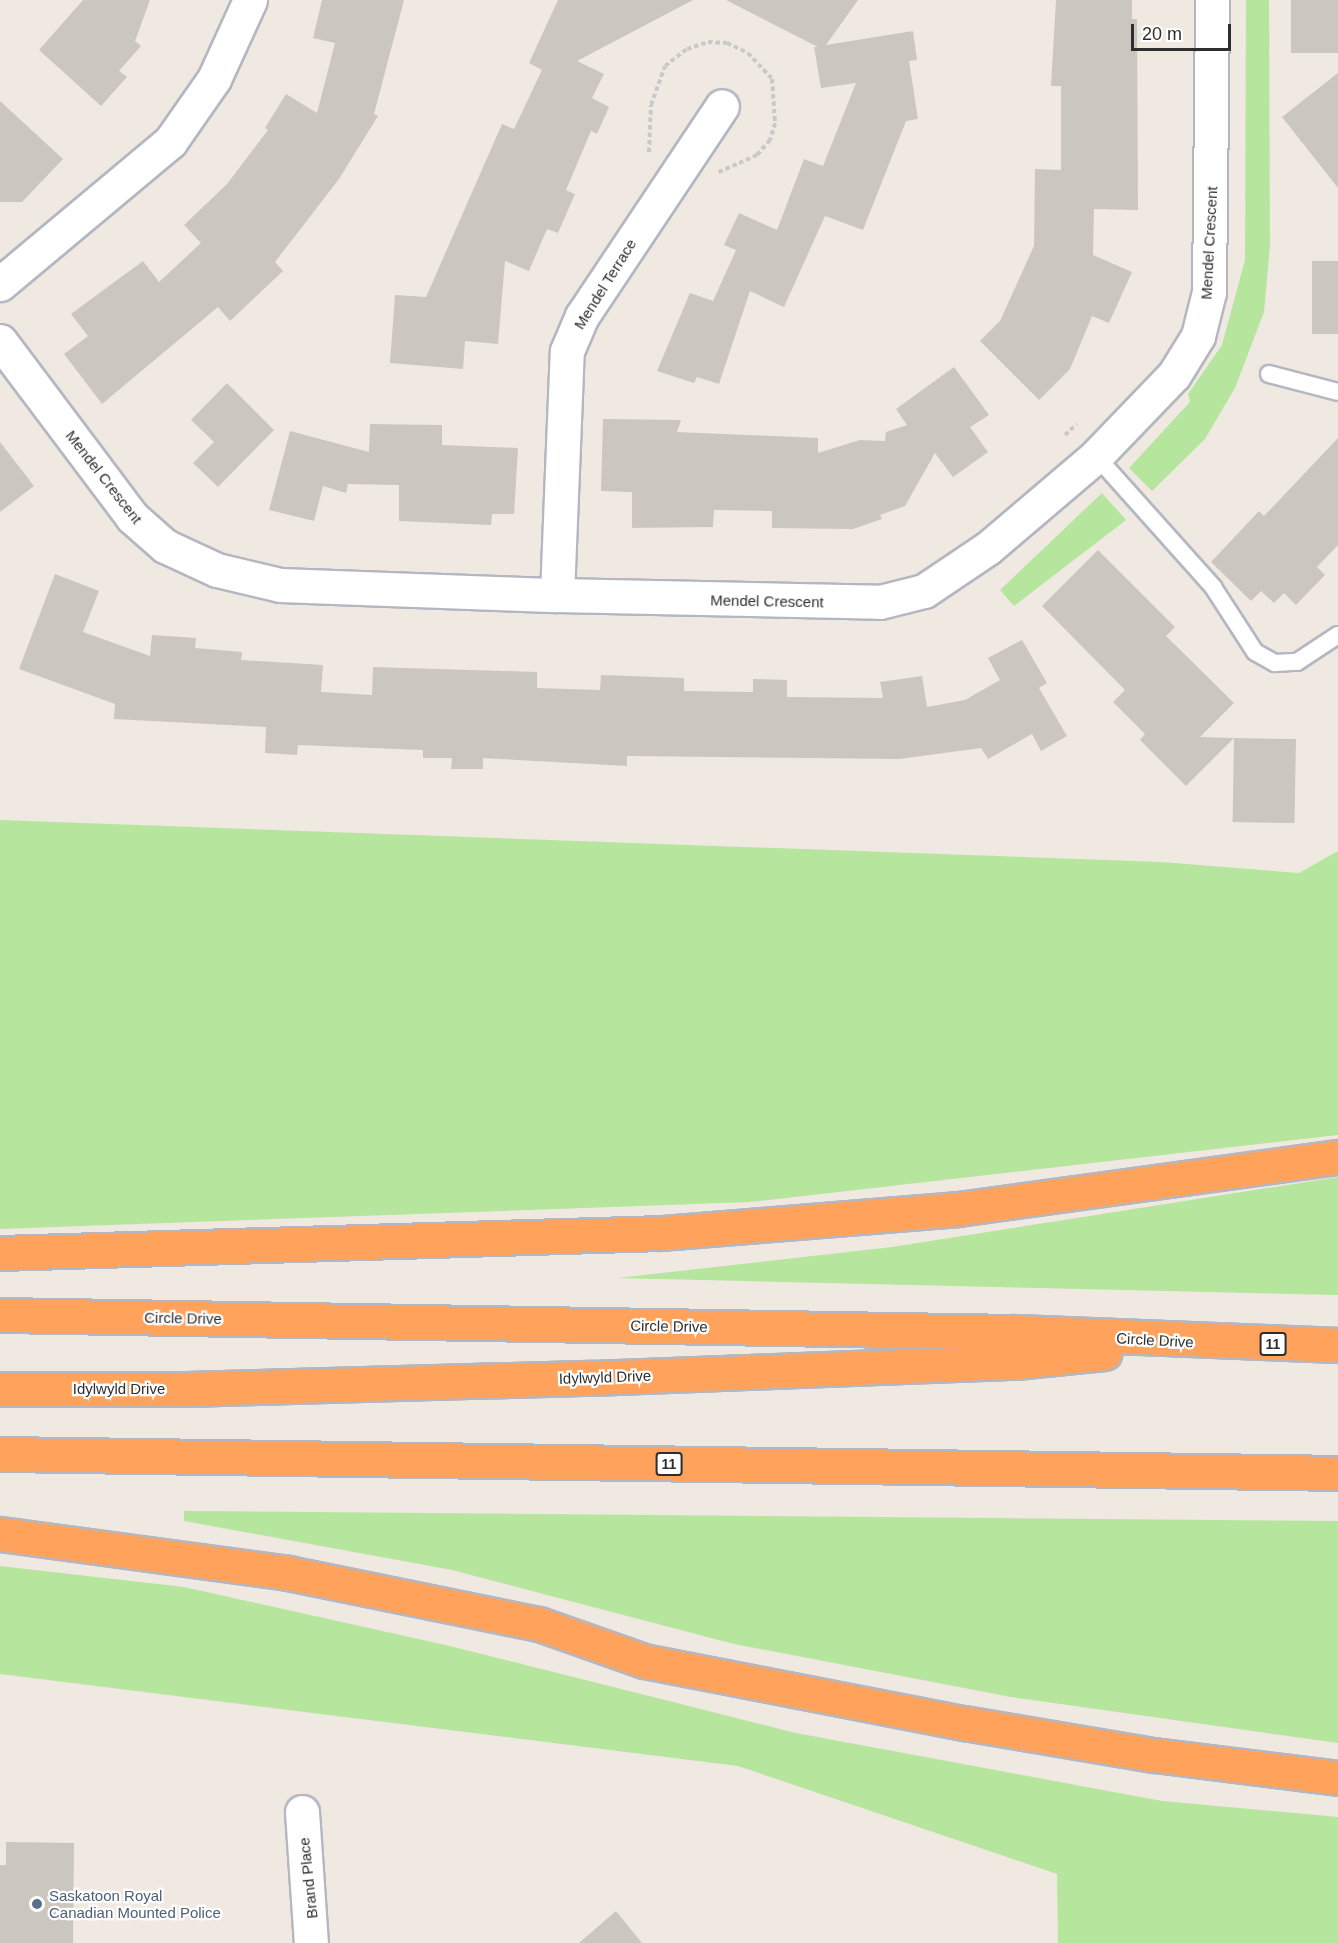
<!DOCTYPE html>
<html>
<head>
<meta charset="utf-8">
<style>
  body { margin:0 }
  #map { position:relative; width:1338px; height:1943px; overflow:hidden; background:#efe9e1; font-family:Helvetica,sans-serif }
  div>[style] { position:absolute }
  .green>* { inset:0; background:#b6e59e }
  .building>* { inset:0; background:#cbc7bf; transform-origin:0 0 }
  .path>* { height:4px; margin-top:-2px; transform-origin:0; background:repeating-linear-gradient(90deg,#c9c9c9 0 4.5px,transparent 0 7.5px) }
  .roads { filter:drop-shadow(2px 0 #b4b7c1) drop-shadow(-2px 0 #b4b7c1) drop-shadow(0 2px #b4b7c1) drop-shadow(0 -2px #b4b7c1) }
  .service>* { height:16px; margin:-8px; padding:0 8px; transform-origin:8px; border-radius:8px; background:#fff }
  .minor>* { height:33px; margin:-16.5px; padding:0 16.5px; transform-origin:16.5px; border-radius:16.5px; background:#fff }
  .motorway>* { height:33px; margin:-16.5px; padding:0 16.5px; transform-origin:16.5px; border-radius:16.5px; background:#ffa35c }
  .dots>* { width:16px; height:16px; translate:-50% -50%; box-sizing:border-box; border:3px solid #fff; border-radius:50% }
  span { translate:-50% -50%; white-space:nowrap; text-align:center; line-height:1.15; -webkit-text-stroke:4.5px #fff; paint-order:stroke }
  .shield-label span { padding:2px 4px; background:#fff; border:2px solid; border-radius:4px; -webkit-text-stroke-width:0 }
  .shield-label { font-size:14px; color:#2e2e2e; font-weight:700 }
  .street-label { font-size:15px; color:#2e2e2e }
  .service-label { font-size:15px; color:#4e5e75 }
  .left { translate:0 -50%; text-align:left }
  .scale { position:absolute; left:1131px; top:24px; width:100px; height:27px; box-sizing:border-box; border:3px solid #2e2e2e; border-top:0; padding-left:8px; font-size:18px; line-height:21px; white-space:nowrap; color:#2e2e2e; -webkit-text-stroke:4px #fff; paint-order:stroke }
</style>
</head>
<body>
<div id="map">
  <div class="green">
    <div style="clip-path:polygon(1246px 0,1269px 0,1270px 245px,1264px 312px,1235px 388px,1205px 439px,1152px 491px,1129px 468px,1190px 402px,1188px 394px,1222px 345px,1245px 260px)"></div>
    <div style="clip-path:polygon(1102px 493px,1126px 520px,1014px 606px,1000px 590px)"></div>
    <div style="clip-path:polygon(0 820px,1161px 862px,1299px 873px,1338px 851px,1338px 1135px,750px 1202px,0 1229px)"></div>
    <div style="clip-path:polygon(1338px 1177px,1338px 1295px,618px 1278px,892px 1247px)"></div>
    <div style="clip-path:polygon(184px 1511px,1338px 1521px,1338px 1743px,1011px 1697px,734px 1644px,452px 1570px,184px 1521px)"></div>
    <div style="clip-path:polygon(0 1566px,184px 1587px,450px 1646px,796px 1733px,1162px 1801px,1338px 1817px,1338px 1943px,1058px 1943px,1057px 1874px,738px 1766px,0 1674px)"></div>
  </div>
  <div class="building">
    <div style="clip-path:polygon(83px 0,150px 0,135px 41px,141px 46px,119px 71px,127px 77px,101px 106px,39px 50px)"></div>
    <div style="clip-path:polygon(322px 0,404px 0,374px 114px,378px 116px,339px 179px,275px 262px,283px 271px,230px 321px,218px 307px,102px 404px,64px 354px,88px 336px,71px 314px,143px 261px,159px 282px,201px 243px,184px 225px,227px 184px,268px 130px,265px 128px,286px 94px,317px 113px,335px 43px,313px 38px)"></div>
    <div style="clip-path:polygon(558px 0,693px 0,577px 61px,604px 74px,592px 98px,609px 107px,597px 134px,591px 131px,566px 190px,575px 194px,558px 233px,547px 229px,529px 271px,505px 261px,498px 344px,465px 341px,463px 369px,390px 363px,395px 295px,426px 297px,502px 124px,514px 129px,542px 70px,529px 63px)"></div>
    <div style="clip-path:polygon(726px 0,858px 0,826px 45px,913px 31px,917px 60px,909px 61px,918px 119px,906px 121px,863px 230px,825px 216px,784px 307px,750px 291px,719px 384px,697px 377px,694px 383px,657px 371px,690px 293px,713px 301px,736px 250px,724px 245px,739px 213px,777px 230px,804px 159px,823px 166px,856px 83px,821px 88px,814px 47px,818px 47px)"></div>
    <div style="clip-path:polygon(1056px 0,1132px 0,1132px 19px,1137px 19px,1138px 210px,1094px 209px,1093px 255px,1132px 272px,1109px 323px,1092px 316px,1070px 369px,1039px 400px,980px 341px,1000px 321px,1034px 246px,1035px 169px,1061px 170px,1061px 86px,1051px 86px)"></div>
    <div style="left:1291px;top:0;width:47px;height:53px"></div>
    <div style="clip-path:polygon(1338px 73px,1338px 188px,1282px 117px)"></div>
    <div style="clip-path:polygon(0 101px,63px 159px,22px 202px,0 202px)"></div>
    <div style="left:1312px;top:261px;width:26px;height:73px"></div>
    <div style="clip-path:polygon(954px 367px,989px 415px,970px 427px,988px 452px,953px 477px,935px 453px,905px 506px,880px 515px,882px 519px,853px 529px,772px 528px,772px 511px,714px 510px,713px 527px,632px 528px,632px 492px,601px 491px,603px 419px,681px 420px,677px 432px,818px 438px,818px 453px,860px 440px,885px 441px,886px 432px,907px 425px,896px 409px)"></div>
    <div style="clip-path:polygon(227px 383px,274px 430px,218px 487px,193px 463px,214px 442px,191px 420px)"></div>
    <div style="clip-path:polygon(370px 424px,442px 425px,442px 445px,518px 448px,514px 514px,492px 514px,491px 525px,399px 521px,399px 485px,348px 484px,346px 493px,323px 486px,314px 521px,269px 510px,290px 431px,369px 452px)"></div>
    <div style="clip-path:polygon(1338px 438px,1338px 545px,1317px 567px,1325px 575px,1296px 605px,1284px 593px,1274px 603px,1261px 591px,1251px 601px,1211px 562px,1259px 511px,1264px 516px)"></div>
    <div style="clip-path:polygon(0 442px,34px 486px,0 512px)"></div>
    <div style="clip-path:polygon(1098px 550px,1175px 627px,1166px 636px,1234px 703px,1200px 737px,1234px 738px,1186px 786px,1140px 740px,1145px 734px,1113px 702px,1125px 690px,1042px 606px)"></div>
    <div style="clip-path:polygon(55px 574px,99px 591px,83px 632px,150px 656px,152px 635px,196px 638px,195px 648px,242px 652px,241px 660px,323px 665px,321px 692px,372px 695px,373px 667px,537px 672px,537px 688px,600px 690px,601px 675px,684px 678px,684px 691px,753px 692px,753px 679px,787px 680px,787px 697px,883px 698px,880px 682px,922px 676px,927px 707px,965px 700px,1000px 680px,988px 658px,1022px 640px,1047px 683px,1039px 688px,1067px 736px,1041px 751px,1032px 734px,988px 759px,981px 748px,899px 759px,627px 756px,627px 766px,483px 758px,483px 769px,451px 769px,452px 758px,423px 758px,423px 750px,298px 745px,297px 755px,265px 753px,266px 727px,114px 719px,115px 704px,19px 669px)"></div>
    <div style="left:1234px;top:738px;width:62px;height:84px;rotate:1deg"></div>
    <div style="clip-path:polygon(6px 1842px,74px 1843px,73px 1943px,0 1943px,0 1865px,6px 1865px)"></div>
    <div style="clip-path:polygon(616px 1911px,642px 1943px,579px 1943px)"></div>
  </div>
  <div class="path">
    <div style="left:649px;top:152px;width:47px;rotate:-87.6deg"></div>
    <div style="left:651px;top:105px;width:41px;rotate:-70.3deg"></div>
    <div style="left:665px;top:66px;width:28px;rotate:-38deg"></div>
    <div style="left:687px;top:49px;width:22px;rotate:-18deg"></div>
    <div style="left:708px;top:42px;width:19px;rotate:3deg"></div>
    <div style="left:727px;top:43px;width:23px;rotate:25deg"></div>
    <div style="left:748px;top:53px;width:35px;rotate:47deg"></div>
    <div style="left:772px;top:79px;width:44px;rotate:86.1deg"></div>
    <div style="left:775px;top:123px;width:18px;rotate:106deg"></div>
    <div style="left:770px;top:140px;width:20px;rotate:131deg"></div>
    <div style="left:757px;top:155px;width:42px;rotate:155.9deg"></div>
    <div style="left:1065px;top:435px;width:16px;rotate:-43deg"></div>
  </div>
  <div class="roads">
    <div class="service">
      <div style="left:1269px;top:374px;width:71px;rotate:14.6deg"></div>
      <div style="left:1096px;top:456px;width:176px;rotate:48.2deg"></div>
      <div style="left:1213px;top:587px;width:77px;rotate:57.1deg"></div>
      <div style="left:1255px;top:652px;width:23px;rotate:29deg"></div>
      <div style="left:1275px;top:663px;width:22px;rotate:-3deg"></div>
      <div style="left:1297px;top:662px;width:49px;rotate:-33.4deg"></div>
    </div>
    <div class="minor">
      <div style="left:0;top:284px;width:222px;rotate:-39.9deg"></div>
      <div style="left:170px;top:142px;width:77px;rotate:-55.1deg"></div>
      <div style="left:214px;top:79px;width:87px;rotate:-65.5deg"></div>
      <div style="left:0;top:341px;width:220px;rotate:53.1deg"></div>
      <div style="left:132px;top:517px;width:44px;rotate:41.3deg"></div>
      <div style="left:165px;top:546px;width:57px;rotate:24.8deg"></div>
      <div style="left:217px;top:570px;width:65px;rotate:13.4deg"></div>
      <div style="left:280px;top:585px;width:277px;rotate:2.1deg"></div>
      <div style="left:557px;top:595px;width:323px;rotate:1.2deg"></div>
      <div style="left:880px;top:602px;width:45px;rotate:-14deg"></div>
      <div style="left:924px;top:591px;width:77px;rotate:-33.9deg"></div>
      <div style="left:988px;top:548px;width:142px;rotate:-40.4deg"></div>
      <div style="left:1096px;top:456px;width:112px;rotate:-46.1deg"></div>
      <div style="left:1174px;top:375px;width:46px;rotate:-58.4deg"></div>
      <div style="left:1198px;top:336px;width:45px;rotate:-76deg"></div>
      <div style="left:1209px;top:292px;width:292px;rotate:-89.4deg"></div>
      <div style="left:557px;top:595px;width:244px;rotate:-87.7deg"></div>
      <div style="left:567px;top:351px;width:38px;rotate:-67deg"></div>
      <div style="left:582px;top:316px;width:252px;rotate:-56.3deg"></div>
      <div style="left:302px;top:1812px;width:131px;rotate:86.1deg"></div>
    </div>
    <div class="motorway">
      <div style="left:0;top:1253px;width:661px;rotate:-1.73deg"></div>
      <div style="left:661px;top:1233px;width:298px;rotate:-4.6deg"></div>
      <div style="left:958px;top:1209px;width:384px;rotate:-7.8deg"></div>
      <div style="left:0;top:1315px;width:1015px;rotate:0.96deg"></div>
      <div style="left:1015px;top:1332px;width:323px;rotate:2.3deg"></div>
      <div style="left:0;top:1389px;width:186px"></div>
      <div style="left:186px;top:1389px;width:405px;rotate:-1.6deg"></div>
      <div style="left:591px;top:1378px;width:425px;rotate:-2.2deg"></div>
      <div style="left:1016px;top:1362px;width:89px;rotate:-5.8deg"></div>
      <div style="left:0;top:1454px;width:1338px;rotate:0.81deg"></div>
      <div style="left:0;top:1534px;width:291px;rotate:7.7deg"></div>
      <div style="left:288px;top:1573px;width:256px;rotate:11.5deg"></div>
      <div style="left:539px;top:1624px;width:111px;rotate:19.4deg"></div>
      <div style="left:644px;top:1661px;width:326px;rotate:11deg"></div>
      <div style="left:964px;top:1723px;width:193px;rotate:9.6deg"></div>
      <div style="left:1154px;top:1755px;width:185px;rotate:7.1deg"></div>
    </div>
  </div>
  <div class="dots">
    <div style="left:37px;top:1904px;background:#5c6f8a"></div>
  </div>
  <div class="shield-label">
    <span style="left:1273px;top:1344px">11</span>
    <span style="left:669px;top:1464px">11</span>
  </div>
  <div class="street-label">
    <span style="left:1209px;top:243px;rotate:-87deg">Mendel Crescent</span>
    <span style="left:605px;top:284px;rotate:-58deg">Mendel Terrace</span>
    <span style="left:104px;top:477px;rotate:52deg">Mendel Crescent</span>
    <span style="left:767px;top:601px;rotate:1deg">Mendel Crescent</span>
    <span style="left:183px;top:1318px;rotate:1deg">Circle Drive</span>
    <span style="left:669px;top:1326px;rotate:1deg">Circle Drive</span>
    <span style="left:1155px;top:1340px;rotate:3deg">Circle Drive</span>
    <span style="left:605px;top:1377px;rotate:-2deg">Idylwyld Drive</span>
    <span style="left:119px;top:1389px">Idylwyld Drive</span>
    <span style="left:308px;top:1878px;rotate:-96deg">Brand Place</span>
  </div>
  <div class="service-label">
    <span class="left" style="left:49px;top:1904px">Saskatoon Royal<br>Canadian Mounted Police</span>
  </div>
  <div class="scale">20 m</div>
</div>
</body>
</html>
